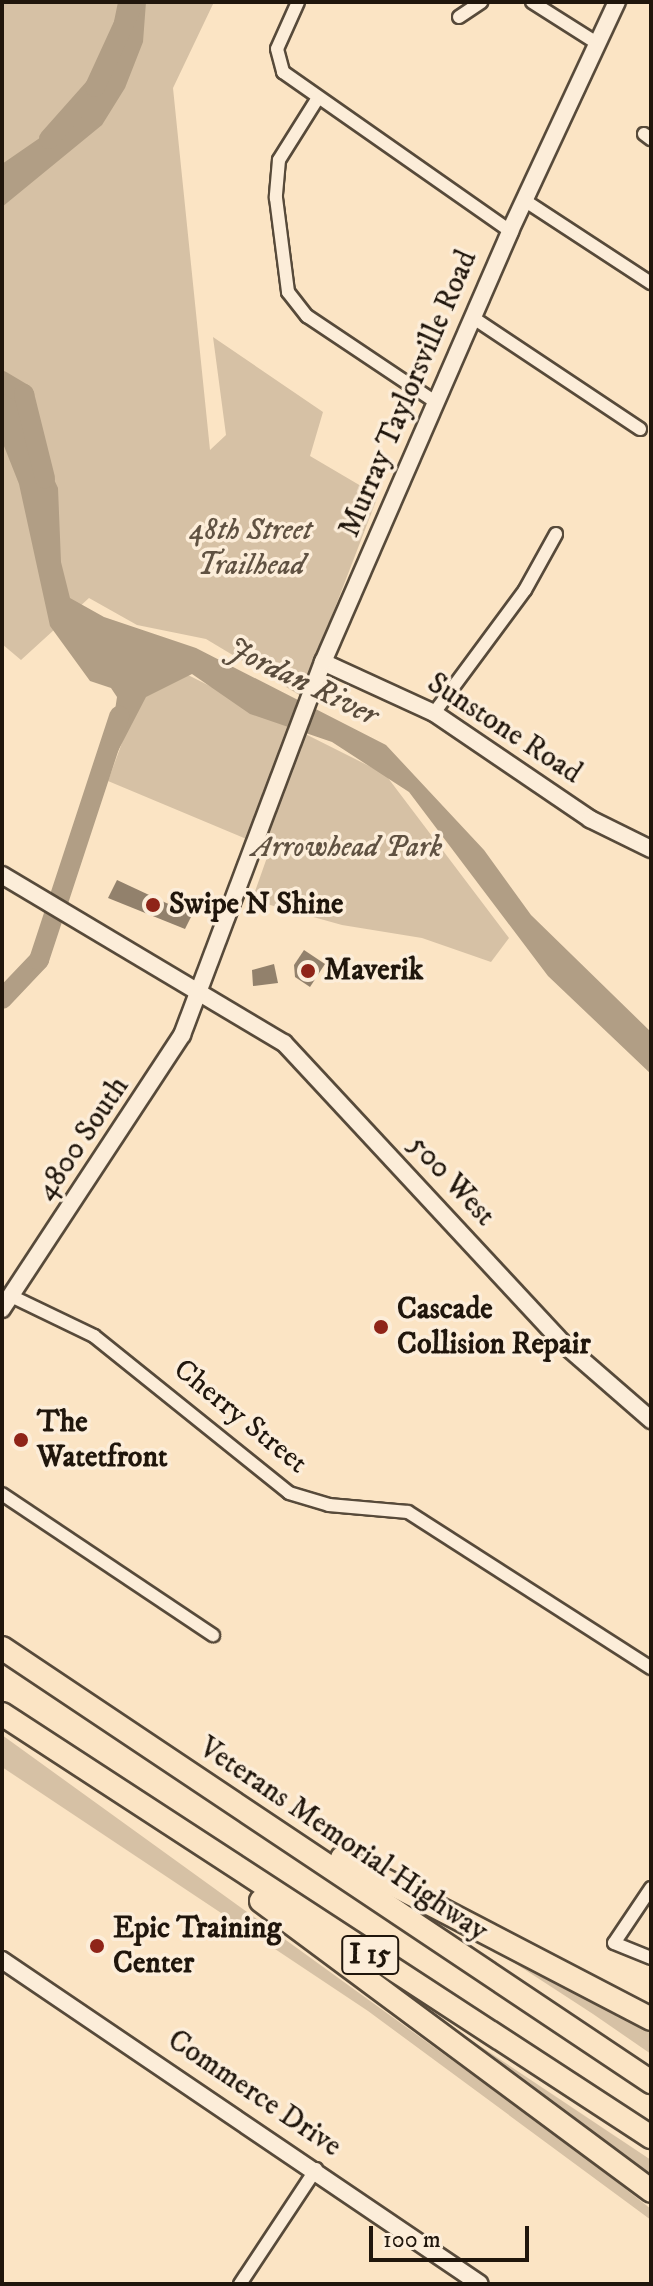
<!DOCTYPE html>
<html>
<head>
<meta charset="utf-8">
<style>
  body { margin:0 }
  #map { position:relative; width:653px; height:2286px; overflow:hidden; background:#fbe4c4; font-family:"IM FELL DW Pica",serif }
  div>[style] { position:absolute }
  .green>* { inset:0; background:#d6c1a5 }
  .water>* { inset:0; background:#b19e85 }
  .river>* { height:20px; margin:-10px; padding:0 10px; transform-origin:10px; border-radius:10px; background:#b19e85 }
  .building>* { inset:0; background:#92816c }
  .roads { filter:drop-shadow(2px 0 #574a3a) drop-shadow(-2px 0 #574a3a) drop-shadow(0 2px #574a3a) drop-shadow(0 -2px #574a3a) }
  .street>* { height:12px; margin:-6px; padding:0 6px; transform-origin:6px; border-radius:6px; background:#fcedd9 }
  .secondary>* { height:16px; margin:-8px; padding:0 8px; transform-origin:8px; border-radius:8px; background:#fcedd9 }
  .highway>* { height:22px; margin:-11px; padding:0 11px; transform-origin:11px; border-radius:11px; background:#fbe4c4 }
  .dots>* { width:22px; height:22px; translate:-50% -50%; box-sizing:border-box; border:4px solid #fcedd9; border-radius:50% }
  span { translate:-50% -50%; white-space:nowrap; text-align:center; line-height:1.15; -webkit-text-stroke:7px #fcedd9; paint-order:stroke }
  .shield-label span { padding:2px 6px; background:#fcedd9; border:2px solid; border-radius:6px; -webkit-text-stroke-width:0 }
  .shield-label { font-size:28px; color:#20160c; font-weight:700 }
  .street-label { font-size:30px; color:#20160c }
  .park-label { font-size:30px; color:#605242; font-style:italic }
  .poi-label { font-size:30px; color:#20160c; font-weight:700 }
  .left { translate:0 -50%; text-align:left }
  .water-label { font-size:32px; color:#5a4c3c; font-style:italic }
  .frame { position:absolute; inset:0; border:4px solid #20160c; pointer-events:none }
  .scale { position:absolute; left:369px; top:2226px; width:160px; height:36px; box-sizing:border-box; border:4px solid #20160c; border-top:0; padding-left:10px; font-size:24px; line-height:28px; white-space:nowrap; color:#20160c; -webkit-text-stroke:6px #fcedd9; paint-order:stroke }
</style>
</head>
<body>
<div id="map">
  <div class="green">
    <div style="clip-path:polygon(2px 2px,214px 2px,173px 88px,210px 450px,226px 435px,213px 337px,323px 412px,310px 456px,378px 496px,301px 696px,206px 639px,137px 625px,89px 598px,21px 660px,2px 644px)"></div>
    <div style="clip-path:polygon(188px 675px,385px 774px,509px 938px,491px 962px,422px 938px,342px 925px,252px 900px,270px 849px,108px 781px,134px 710px,154px 686px)"></div>
    <div style="clip-path:polygon(2px 1735px,575px 2149px,651px 2209px,651px 2220px,368px 2011px,2px 1767px)"></div>
    <div style="clip-path:polygon(510px 1960px,651px 2029px,651px 2054px,593px 2014px)"></div>
    <div style="clip-path:polygon(402px 1994px,651px 2160px,651px 2176px,497px 2069px)"></div>
  </div>
  <div class="water">
    <div style="clip-path:polygon(118px 2px,146px 2px,143px 42px,125px 88px,102px 125px,2px 207px,2px 164px,73px 115px,104px 70px)"></div>
    <div style="clip-path:polygon(2px 367px,58px 488px,61px 562px,70px 598px,104px 617px,196px 648px,386px 745px,484px 850px,531px 915px,651px 1032px,651px 1074px,548px 976px,409px 792px,332px 742px,250px 714px,192px 674px,146px 697px,105px 776px,117px 697px,111px 688px,90px 681px,50px 626px,19px 484px,2px 441px)"></div>
  </div>
  <div class="river">
    <div style="left:49px;top:139px;width:69px;rotate:-48.5deg"></div>
    <div style="left:95px;top:87px;width:94px;rotate:-65.4deg"></div>
    <div style="left:2px;top:381px;width:26px;rotate:31deg"></div>
    <div style="left:24px;top:394px;width:87px;rotate:76deg"></div>
    <div style="left:2px;top:999px;width:54px;rotate:-46.5deg"></div>
    <div style="left:39px;top:960px;width:257px;rotate:-71.8deg"></div>
  </div>
  <div class="building">
    <div style="clip-path:polygon(117px 880px,192px 915px,185px 929px,108px 898px)"></div>
    <div style="clip-path:polygon(304px 950px,325px 964px,310px 987px,295px 977px,294px 965px)"></div>
    <div style="clip-path:polygon(274px 964px,278px 983px,253px 986px,252px 970px)"></div>
  </div>
  <div class="roads">
    <div class="street">
      <div style="left:298px;top:2px;width:51px;rotate:114.1deg"></div>
      <div style="left:277px;top:49px;width:24px;rotate:75deg"></div>
      <div style="left:283px;top:72px;width:277px;rotate:35deg"></div>
      <div style="left:532px;top:2px;width:75px;rotate:32.4deg"></div>
      <div style="left:459px;top:17px;width:27px;rotate:-34deg"></div>
      <div style="left:316px;top:101px;width:70px;rotate:122.1deg"></div>
      <div style="left:279px;top:160px;width:38px;rotate:95deg"></div>
      <div style="left:276px;top:198px;width:95px;rotate:82.7deg"></div>
      <div style="left:288px;top:292px;width:31px;rotate:52deg"></div>
      <div style="left:307px;top:316px;width:153px;rotate:33.8deg"></div>
      <div style="left:644px;top:134px;width:9px;rotate:36deg"></div>
      <div style="left:524px;top:200px;width:152px;rotate:33.2deg"></div>
      <div style="left:472px;top:317px;width:202px;rotate:33.7deg"></div>
      <div style="left:434px;top:713px;width:153px;rotate:-53.5deg"></div>
      <div style="left:525px;top:590px;width:64px;rotate:-61deg"></div>
      <div style="left:11px;top:1296px;width:92px;rotate:25.7deg"></div>
      <div style="left:94px;top:1336px;width:250px;rotate:38.8deg"></div>
      <div style="left:289px;top:1493px;width:42px;rotate:16.7deg"></div>
      <div style="left:329px;top:1505px;width:79px;rotate:5.1deg"></div>
      <div style="left:408px;top:1512px;width:289px;rotate:32.7deg"></div>
      <div style="left:2px;top:1494px;width:254px;rotate:33.8deg"></div>
      <div style="left:651px;top:1888px;width:66px;rotate:123.9deg"></div>
      <div style="left:614px;top:1943px;width:40px;rotate:22deg"></div>
      <div style="left:240px;top:2284px;width:138px;rotate:-56.5deg"></div>
    </div>
    <div class="secondary">
      <div style="left:323px;top:662px;width:122px;rotate:24.7deg"></div>
      <div style="left:434px;top:713px;width:189px;rotate:34.2deg"></div>
      <div style="left:590px;top:819px;width:68px;rotate:26.2deg"></div>
      <div style="left:2px;top:875px;width:328px;rotate:30.8deg"></div>
      <div style="left:284px;top:1043px;width:414px;rotate:47.1deg"></div>
      <div style="left:566px;top:1346px;width:113px;rotate:41deg"></div>
      <div style="left:2px;top:1309px;width:328px;rotate:-56.7deg"></div>
      <div style="left:182px;top:1035px;width:399px;rotate:-69.3deg"></div>
      <div style="left:323px;top:662px;width:470px;rotate:-66.5deg"></div>
      <div style="left:510px;top:231px;width:253px;rotate:-65deg"></div>
      <div style="left:2px;top:1960px;width:577px;rotate:34.13deg"></div>
    </div>
    <div class="highway">
      <div style="left:2px;top:1648px;width:781px;rotate:33.77deg"></div>
      <div style="left:2px;top:1714px;width:775px;rotate:33.1deg"></div>
      <div style="left:342px;top:1858px;width:348px;rotate:27.5deg"></div>
      <div style="left:261px;top:1901px;width:486px;rotate:36.6deg"></div>
    </div>
  </div>
  <div class="dots">
    <div style="left:153px;top:905px;background:#8f2418"></div>
    <div style="left:308px;top:971px;background:#8f2418"></div>
    <div style="left:381px;top:1327px;background:#8f2418"></div>
    <div style="left:21px;top:1440px;background:#8f2418"></div>
    <div style="left:97px;top:1946px;background:#8f2418"></div>
  </div>
  <div class="shield-label">
    <span style="left:370px;top:1955px">I 15</span>
  </div>
  <div class="street-label">
    <span style="left:409px;top:394px;rotate:-67deg">Murray Taylorsville Road</span>
    <span style="left:504px;top:729px;rotate:33deg">Sunstone Road</span>
    <span style="left:83px;top:1139px;rotate:-56deg">4800 South</span>
    <span style="left:451px;top:1181px;rotate:47deg">500 West</span>
    <span style="left:240px;top:1417px;rotate:39deg">Cherry Street</span>
    <span style="left:343px;top:1840px;rotate:34deg">Veterans Memorial Highway</span>
    <span style="left:254px;top:2094px;rotate:34deg">Commerce Drive</span>
  </div>
  <div class="park-label">
    <span style="left:251px;top:548px">48th Street<br>Trailhead</span>
    <span style="left:347px;top:848px">Arrowhead Park</span>
  </div>
  <div class="poi-label">
    <span class="left" style="left:169px;top:905px">Swipe N Shine</span>
    <span class="left" style="left:324px;top:971px">Maverik</span>
    <span class="left" style="left:397px;top:1327px">Cascade<br>Collision Repair</span>
    <span class="left" style="left:37px;top:1440px">The<br>Watetfront</span>
    <span class="left" style="left:113px;top:1946px">Epic Training<br>Center</span>
  </div>
  <div class="water-label">
    <span style="left:302px;top:682px;rotate:26deg">Jordan River</span>
  </div>
  <div class="frame"></div>
  <div class="scale">100 m</div>
</div>
</body>
</html>
